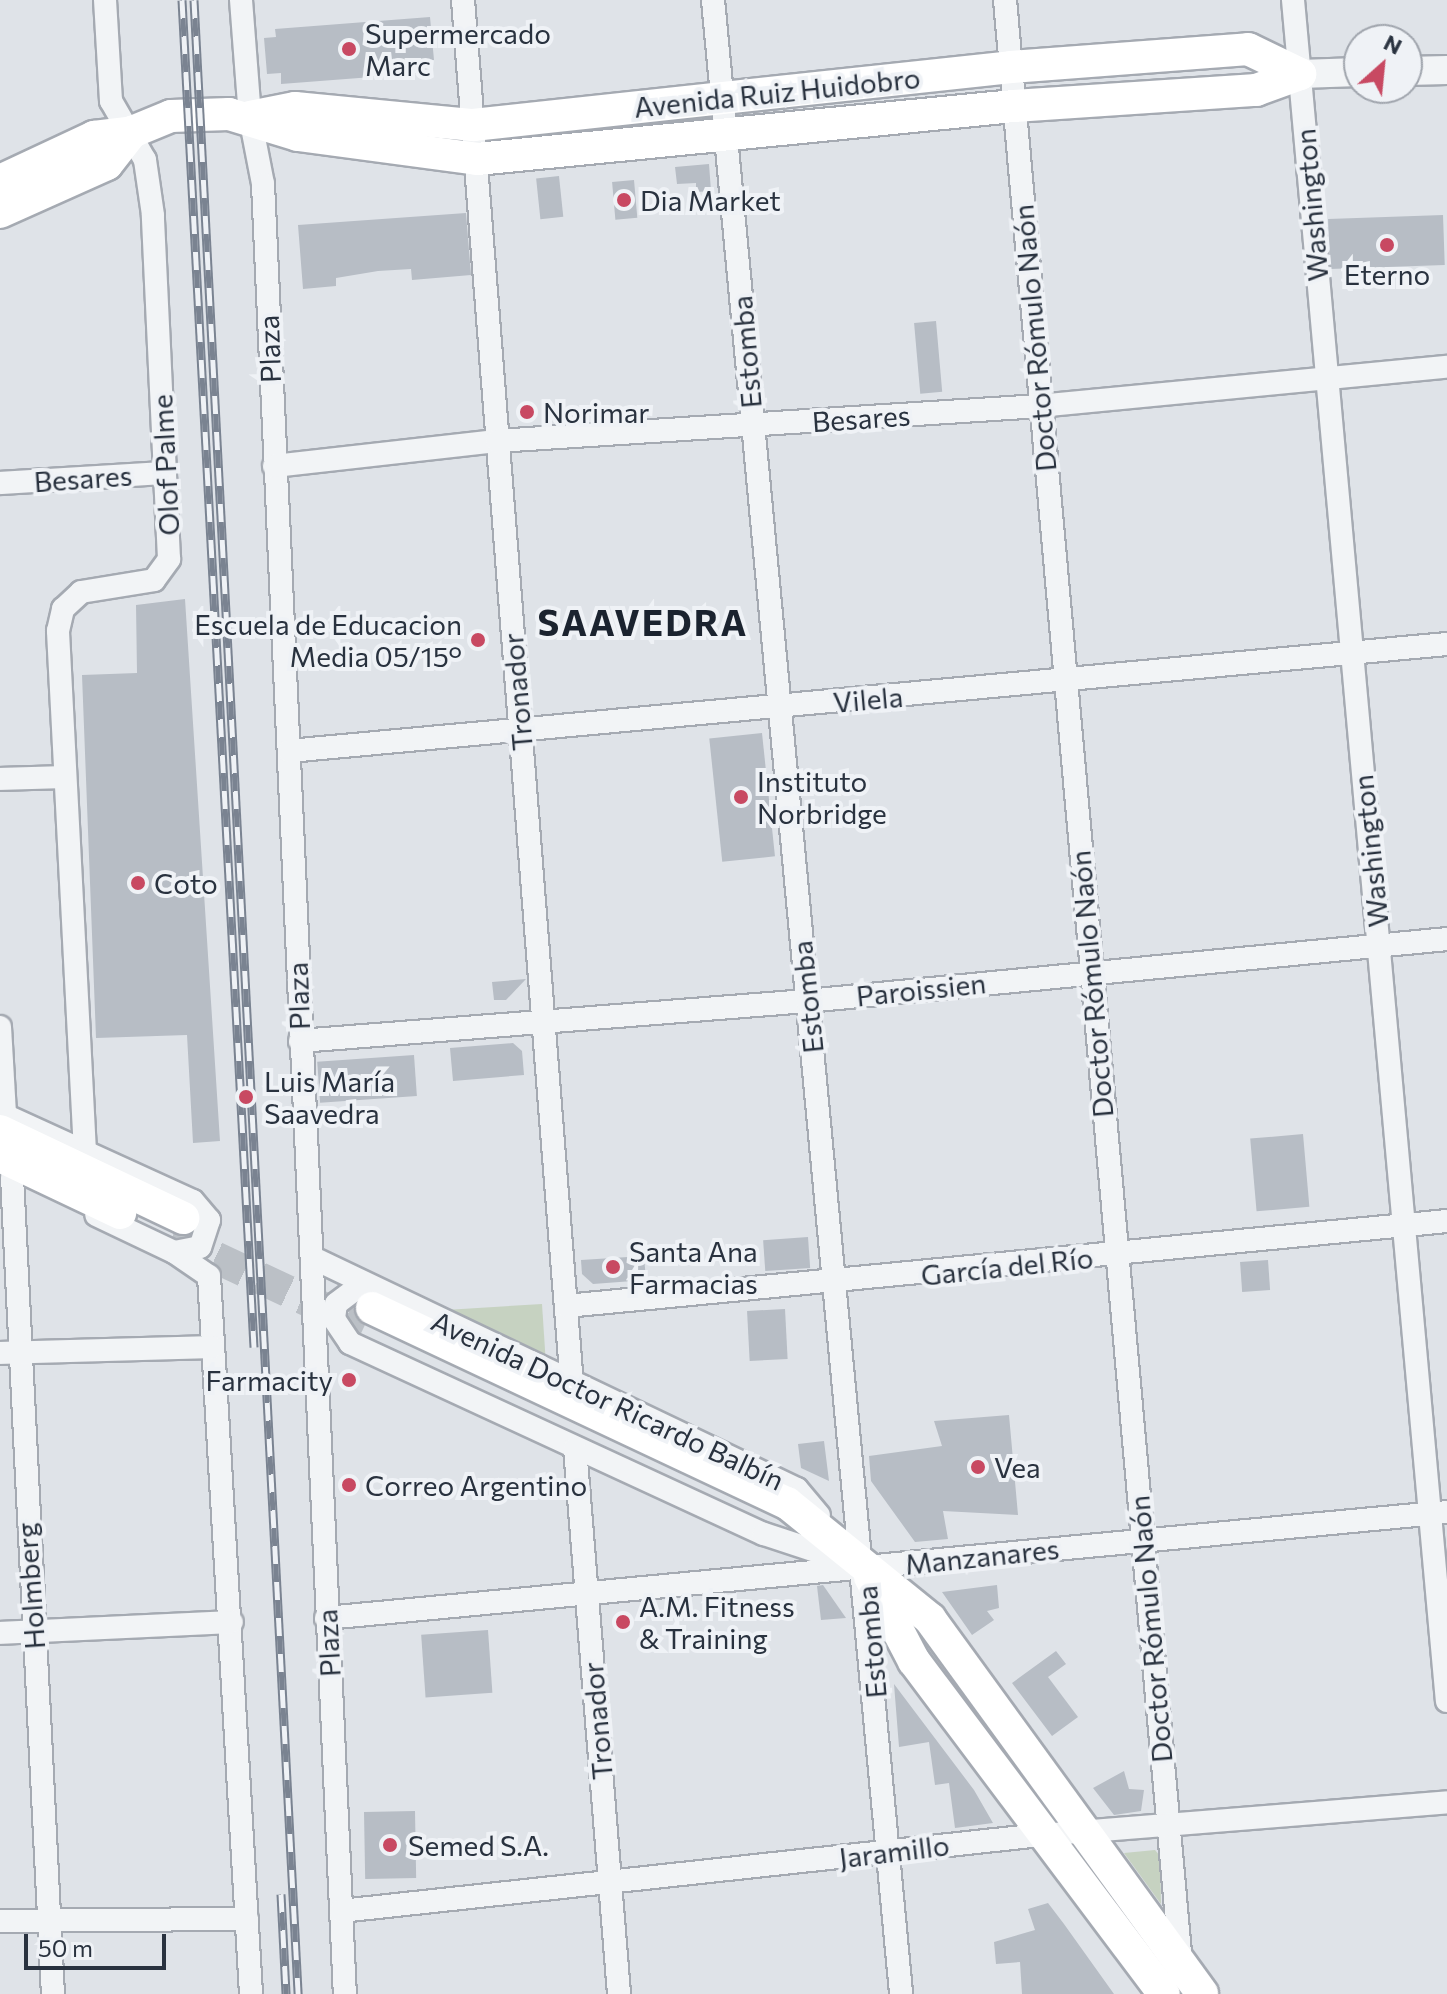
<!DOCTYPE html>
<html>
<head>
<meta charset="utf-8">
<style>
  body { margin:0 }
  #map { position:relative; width:1447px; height:1994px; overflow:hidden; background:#dfe3e8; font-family:Commissioner,sans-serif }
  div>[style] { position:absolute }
  .green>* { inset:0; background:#c6d2c1 }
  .building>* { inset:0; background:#b7bdc5; transform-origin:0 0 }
  .secondary-tunnel>* { height:32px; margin-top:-16px; transform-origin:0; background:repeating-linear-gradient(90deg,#bbc0c6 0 32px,transparent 0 48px) }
  .roads { filter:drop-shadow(2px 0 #a5aab2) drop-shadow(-2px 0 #a5aab2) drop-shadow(0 2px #a5aab2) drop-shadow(0 -2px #a5aab2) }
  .minor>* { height:22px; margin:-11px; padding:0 11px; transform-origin:11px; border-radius:11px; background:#f2f4f6 }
  .tertiary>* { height:28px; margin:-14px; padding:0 14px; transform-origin:14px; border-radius:14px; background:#f2f4f6 }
  .secondary>* { height:32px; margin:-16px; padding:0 16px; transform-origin:16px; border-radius:16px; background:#fff }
  .rail>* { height:9px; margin-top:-4.5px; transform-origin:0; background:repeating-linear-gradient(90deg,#eff2f6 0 18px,#7a8391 0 36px); box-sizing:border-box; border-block:2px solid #7a8391 }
  .dots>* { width:22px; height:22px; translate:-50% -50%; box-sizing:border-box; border:4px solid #eff2f6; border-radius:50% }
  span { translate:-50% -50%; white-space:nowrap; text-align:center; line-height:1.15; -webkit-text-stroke:8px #eff2f6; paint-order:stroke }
  .poi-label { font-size:28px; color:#29323f }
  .left { translate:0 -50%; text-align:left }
  .right { translate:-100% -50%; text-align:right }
  .street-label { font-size:28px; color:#29323f }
  .district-label { font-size:36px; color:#1b232f; font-weight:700; letter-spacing:2px }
  .north { position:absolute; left:1343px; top:24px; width:80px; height:80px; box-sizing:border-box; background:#eff2f6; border:2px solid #a0a5ad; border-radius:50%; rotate:27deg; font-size:22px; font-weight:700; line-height:32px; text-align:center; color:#29323f }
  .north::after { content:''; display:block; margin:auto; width:28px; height:36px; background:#c84962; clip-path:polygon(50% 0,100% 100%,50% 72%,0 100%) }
  .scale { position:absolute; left:24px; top:1934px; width:142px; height:36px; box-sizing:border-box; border:4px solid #29323f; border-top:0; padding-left:10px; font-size:24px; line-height:28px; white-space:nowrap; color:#29323f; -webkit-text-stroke:6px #eff2f6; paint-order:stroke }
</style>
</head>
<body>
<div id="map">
  <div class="green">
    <div style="clip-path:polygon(542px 1304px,546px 1365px,429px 1311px)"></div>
    <div style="clip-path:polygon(1155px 1850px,1160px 1856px,1161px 1904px,1124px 1853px)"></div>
  </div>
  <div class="building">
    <div style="clip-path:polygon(430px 17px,434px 60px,423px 60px,424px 73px,281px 84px,281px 73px,267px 74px,264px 38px,276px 37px,275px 29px)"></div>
    <div style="clip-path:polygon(709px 164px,711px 191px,696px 192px,696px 183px,677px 184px,675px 167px)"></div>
    <div style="left:559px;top:176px;width:41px;height:23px;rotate:84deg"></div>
    <div style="left:634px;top:180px;width:38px;height:22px;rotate:85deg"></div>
    <div style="clip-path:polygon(466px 213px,471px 275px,412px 280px,411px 269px,378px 271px,336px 278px,336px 286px,303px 289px,298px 225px)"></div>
    <div style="left:1443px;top:215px;width:50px;height:115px;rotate:88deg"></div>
    <div style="left:936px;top:321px;width:71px;height:22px;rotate:85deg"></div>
    <div style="clip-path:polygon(185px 599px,220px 1141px,193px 1143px,187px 1035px,96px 1038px,82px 675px,137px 673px,136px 605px)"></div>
    <div style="left:762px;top:733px;width:124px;height:53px;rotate:84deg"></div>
    <div style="clip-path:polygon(526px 979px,506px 1000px,494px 1000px,492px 982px)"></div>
    <div style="clip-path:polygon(513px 1043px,522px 1051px,524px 1075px,453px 1081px,450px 1048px)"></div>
    <div style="left:414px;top:1055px;width:41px;height:97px;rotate:86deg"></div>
    <div style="left:1303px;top:1134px;width:73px;height:53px;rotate:85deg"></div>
    <div style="left:808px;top:1237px;width:31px;height:45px;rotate:86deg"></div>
    <div style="clip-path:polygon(644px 1256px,646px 1280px,593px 1284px,582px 1274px,581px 1260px)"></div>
    <div style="left:1268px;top:1260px;width:30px;height:28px;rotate:86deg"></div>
    <div style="left:785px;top:1309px;width:50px;height:38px;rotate:87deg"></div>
    <div style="clip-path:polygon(1009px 1415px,1018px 1515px,943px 1511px,948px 1539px,915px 1542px,871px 1481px,869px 1456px,942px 1446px,934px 1421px)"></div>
    <div style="clip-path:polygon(824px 1441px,829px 1481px,801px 1468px,798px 1444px)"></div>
    <div style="clip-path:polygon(823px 1585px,846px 1618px,821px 1620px,817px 1586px)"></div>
    <div style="clip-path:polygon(997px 1585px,999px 1608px,987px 1611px,994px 1620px,972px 1635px,942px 1592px)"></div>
    <div style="left:488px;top:1630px;width:63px;height:67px;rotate:86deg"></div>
    <div style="clip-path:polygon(1056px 1651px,1066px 1664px,1048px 1677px,1078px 1717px,1052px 1736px,1012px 1683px)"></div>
    <div style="clip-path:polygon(894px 1684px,974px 1790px,993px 1823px,955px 1828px,949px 1783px,935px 1785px,929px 1742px,899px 1747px)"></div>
    <div style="clip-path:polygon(1124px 1771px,1129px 1789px,1144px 1790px,1141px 1811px,1114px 1815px,1093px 1788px)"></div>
    <div style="left:415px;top:1811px;width:67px;height:51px;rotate:89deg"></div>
    <div style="clip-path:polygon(1048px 1903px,1064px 1924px,1114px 1994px,1022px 1994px,1020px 1962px,996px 1964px,994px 1942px,1035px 1930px,1028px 1909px)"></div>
  </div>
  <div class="secondary-tunnel">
    <div style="left:172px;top:1237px;width:212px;rotate:25.1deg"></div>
  </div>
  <div class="roads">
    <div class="minor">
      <div style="left:241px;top:0;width:117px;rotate:85.6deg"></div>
      <div style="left:250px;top:117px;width:68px;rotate:79deg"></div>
      <div style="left:263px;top:184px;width:1812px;rotate:87.41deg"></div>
      <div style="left:463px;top:0;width:1388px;rotate:85.5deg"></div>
      <div style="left:713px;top:0;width:2003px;rotate:84.61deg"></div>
      <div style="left:1005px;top:0;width:1971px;rotate:84.88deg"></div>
      <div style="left:1293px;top:0;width:1708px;rotate:84.83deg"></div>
      <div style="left:274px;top:466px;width:224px;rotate:-6.4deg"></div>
      <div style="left:497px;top:441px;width:543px;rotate:-3.69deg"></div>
      <div style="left:1039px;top:406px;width:410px;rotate:-5.5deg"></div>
      <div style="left:0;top:483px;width:165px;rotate:-3.5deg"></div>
      <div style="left:289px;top:751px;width:1163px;rotate:-5.28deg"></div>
      <div style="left:0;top:779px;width:63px;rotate:-1.8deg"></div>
      <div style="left:0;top:1027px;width:88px;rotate:86.7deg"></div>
      <div style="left:300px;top:1041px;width:509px;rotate:-4.51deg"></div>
      <div style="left:807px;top:1001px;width:643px;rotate:-5.53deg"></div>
      <div style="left:0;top:1113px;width:212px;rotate:24.5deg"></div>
      <div style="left:193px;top:1201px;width:25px;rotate:50deg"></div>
      <div style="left:209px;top:1220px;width:28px;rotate:108deg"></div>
      <div style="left:200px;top:1247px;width:26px;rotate:169deg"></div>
      <div style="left:174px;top:1252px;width:86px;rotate:-154.6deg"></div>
      <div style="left:85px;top:1152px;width:522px;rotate:-92.97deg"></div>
      <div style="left:58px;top:631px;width:23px;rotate:-77deg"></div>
      <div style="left:63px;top:609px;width:25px;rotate:-43deg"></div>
      <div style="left:81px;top:592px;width:74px;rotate:-9.3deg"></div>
      <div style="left:154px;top:580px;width:26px;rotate:-54deg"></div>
      <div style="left:169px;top:559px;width:344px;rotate:-92.7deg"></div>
      <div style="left:153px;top:215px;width:56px;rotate:-98.3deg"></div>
      <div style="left:145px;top:160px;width:68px;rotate:-120deg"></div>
      <div style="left:111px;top:101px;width:101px;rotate:-93.4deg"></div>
      <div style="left:12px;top:1177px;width:818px;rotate:87.13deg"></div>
      <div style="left:174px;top:1252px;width:42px;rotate:34.4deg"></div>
      <div style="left:209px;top:1276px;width:719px;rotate:86.65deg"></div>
      <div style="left:313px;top:1258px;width:536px;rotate:25.51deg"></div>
      <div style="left:797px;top:1489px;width:34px;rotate:50deg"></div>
      <div style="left:370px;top:1287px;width:13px;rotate:176deg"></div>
      <div style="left:357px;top:1288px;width:26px;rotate:143deg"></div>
      <div style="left:336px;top:1304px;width:15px;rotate:98deg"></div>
      <div style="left:334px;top:1319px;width:29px;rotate:56deg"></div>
      <div style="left:350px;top:1343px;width:456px;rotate:24.8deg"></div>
      <div style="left:764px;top:1534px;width:93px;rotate:18.2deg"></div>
      <div style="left:566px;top:1306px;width:885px;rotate:-5.51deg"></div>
      <div style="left:0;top:1353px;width:212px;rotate:-1.6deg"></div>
      <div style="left:575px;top:1448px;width:548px;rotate:85.39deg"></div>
      <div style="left:326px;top:1618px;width:1126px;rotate:-5.4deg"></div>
      <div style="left:0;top:1633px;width:232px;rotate:-2.7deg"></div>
      <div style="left:341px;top:1911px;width:704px;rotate:-6.2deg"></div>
      <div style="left:1041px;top:1835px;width:407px;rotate:-4.6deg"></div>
      <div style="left:0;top:1921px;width:247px;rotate:-0.5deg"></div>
    </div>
    <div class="tertiary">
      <div style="left:1407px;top:71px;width:40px;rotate:-1.4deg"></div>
      <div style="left:1300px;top:74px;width:59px;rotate:-1.9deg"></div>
    </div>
    <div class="secondary">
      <div style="left:250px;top:117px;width:46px;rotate:-11.3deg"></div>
      <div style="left:295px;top:108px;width:179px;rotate:5.5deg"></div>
      <div style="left:473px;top:125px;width:541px;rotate:-6.15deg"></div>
      <div style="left:1011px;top:67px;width:238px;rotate:-4.3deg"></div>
      <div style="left:1248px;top:49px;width:58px;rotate:25.7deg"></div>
      <div style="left:0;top:181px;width:104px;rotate:-25.1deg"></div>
      <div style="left:94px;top:137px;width:38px;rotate:-7deg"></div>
      <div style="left:132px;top:132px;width:42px;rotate:-22.3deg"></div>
      <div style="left:171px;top:116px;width:58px;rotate:-2deg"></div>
      <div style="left:229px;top:114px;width:72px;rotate:16.9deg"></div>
      <div style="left:298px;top:135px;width:181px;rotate:7.6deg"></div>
      <div style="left:477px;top:159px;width:540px;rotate:-5.64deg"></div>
      <div style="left:1014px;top:106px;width:243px;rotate:-3.8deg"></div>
      <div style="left:1256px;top:90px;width:47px;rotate:-20deg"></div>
      <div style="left:0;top:212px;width:117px;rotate:-24.2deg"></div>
      <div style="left:107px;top:164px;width:41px;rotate:-52deg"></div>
      <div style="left:0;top:1131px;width:203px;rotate:25.4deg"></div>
      <div style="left:0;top:1156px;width:133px;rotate:25.4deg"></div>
      <div style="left:372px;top:1308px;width:459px;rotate:25.2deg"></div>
      <div style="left:787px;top:1503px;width:184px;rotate:39deg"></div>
      <div style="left:930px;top:1619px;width:463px;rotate:54deg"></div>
      <div style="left:870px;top:1577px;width:95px;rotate:62.4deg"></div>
      <div style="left:914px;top:1661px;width:416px;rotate:53.1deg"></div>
    </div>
  </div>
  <div class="rail">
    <div style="left:182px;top:0;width:1349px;rotate:86.94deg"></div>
    <div style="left:194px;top:0;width:1997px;rotate:87.01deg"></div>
    <div style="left:281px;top:1894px;width:100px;rotate:87.1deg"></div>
  </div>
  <div class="dots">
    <div style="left:349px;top:49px;background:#c84962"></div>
    <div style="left:624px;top:200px;background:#c84962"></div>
    <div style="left:1387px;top:245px;background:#c84962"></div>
    <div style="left:527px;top:412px;background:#c84962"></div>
    <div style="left:478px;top:640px;background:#c84962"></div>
    <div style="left:741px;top:797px;background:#c84962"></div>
    <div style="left:138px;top:883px;background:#c84962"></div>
    <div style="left:246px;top:1097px;background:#c84962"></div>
    <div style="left:613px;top:1267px;background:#c84962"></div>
    <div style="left:349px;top:1380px;background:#c84962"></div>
    <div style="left:978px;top:1467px;background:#c84962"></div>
    <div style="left:349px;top:1485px;background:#c84962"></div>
    <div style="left:623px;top:1622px;background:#c84962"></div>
    <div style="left:390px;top:1845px;background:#c84962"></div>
  </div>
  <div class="poi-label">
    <span class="left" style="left:365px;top:49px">Supermercado<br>Marc</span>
    <span class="left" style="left:640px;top:200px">Dia Market</span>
    <span style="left:1387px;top:274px">Eterno</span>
    <span class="left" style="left:543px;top:412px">Norimar</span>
    <span class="right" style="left:462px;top:640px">Escuela de Educacion<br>Media 05/15°</span>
    <span class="left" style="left:757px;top:797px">Instituto<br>Norbridge</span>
    <span class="left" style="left:154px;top:883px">Coto</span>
    <span class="left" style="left:264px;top:1097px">Luis María<br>Saavedra</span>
    <span class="left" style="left:629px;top:1267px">Santa Ana<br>Farmacias</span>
    <span class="right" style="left:333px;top:1380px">Farmacity</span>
    <span class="left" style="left:994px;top:1467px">Vea</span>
    <span class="left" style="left:365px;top:1485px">Correo Argentino</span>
    <span class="left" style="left:639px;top:1622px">A.M. Fitness<br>&amp; Training</span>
    <span class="left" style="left:408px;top:1845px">Semed S.A.</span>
  </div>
  <div class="street-label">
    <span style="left:777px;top:92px;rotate:-6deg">Avenida Ruiz Huidobro</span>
    <span style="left:1311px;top:205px;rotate:-95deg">Washington</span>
    <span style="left:1034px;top:338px;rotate:-95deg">Doctor Rómulo Naón</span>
    <span style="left:269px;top:349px;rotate:-92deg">Plaza</span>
    <span style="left:746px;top:352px;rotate:-95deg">Estomba</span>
    <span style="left:861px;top:418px;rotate:-4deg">Besares</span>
    <span style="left:165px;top:465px;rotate:-93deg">Olof Palme</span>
    <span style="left:83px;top:478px;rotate:-4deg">Besares</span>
    <span style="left:517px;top:692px;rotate:-95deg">Tronador</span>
    <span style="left:868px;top:699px;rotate:-5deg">Vilela</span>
    <span style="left:1370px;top:851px;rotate:-96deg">Washington</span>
    <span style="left:1091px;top:984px;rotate:-95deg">Doctor Rómulo Naón</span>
    <span style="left:921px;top:989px;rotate:-6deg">Paroissien</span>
    <span style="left:298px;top:996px;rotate:-92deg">Plaza</span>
    <span style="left:807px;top:997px;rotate:-96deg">Estomba</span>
    <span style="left:1007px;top:1266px;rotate:-6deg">García del Río</span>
    <span style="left:608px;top:1400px;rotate:25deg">Avenida Doctor Ricardo Balbín</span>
    <span style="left:982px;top:1556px;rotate:-6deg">Manzanares</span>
    <span style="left:30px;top:1586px;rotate:-94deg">Holmberg</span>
    <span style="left:1150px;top:1629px;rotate:-95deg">Doctor Rómulo Naón</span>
    <span style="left:871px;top:1642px;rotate:-95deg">Estomba</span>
    <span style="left:328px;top:1643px;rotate:-93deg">Plaza</span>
    <span style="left:597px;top:1721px;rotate:-95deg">Tronador</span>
    <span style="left:894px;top:1851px;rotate:-7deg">Jaramillo</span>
  </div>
  <div class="district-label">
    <span style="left:643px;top:622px">SAAVEDRA</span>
  </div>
  <div class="north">N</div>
  <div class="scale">50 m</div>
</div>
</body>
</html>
